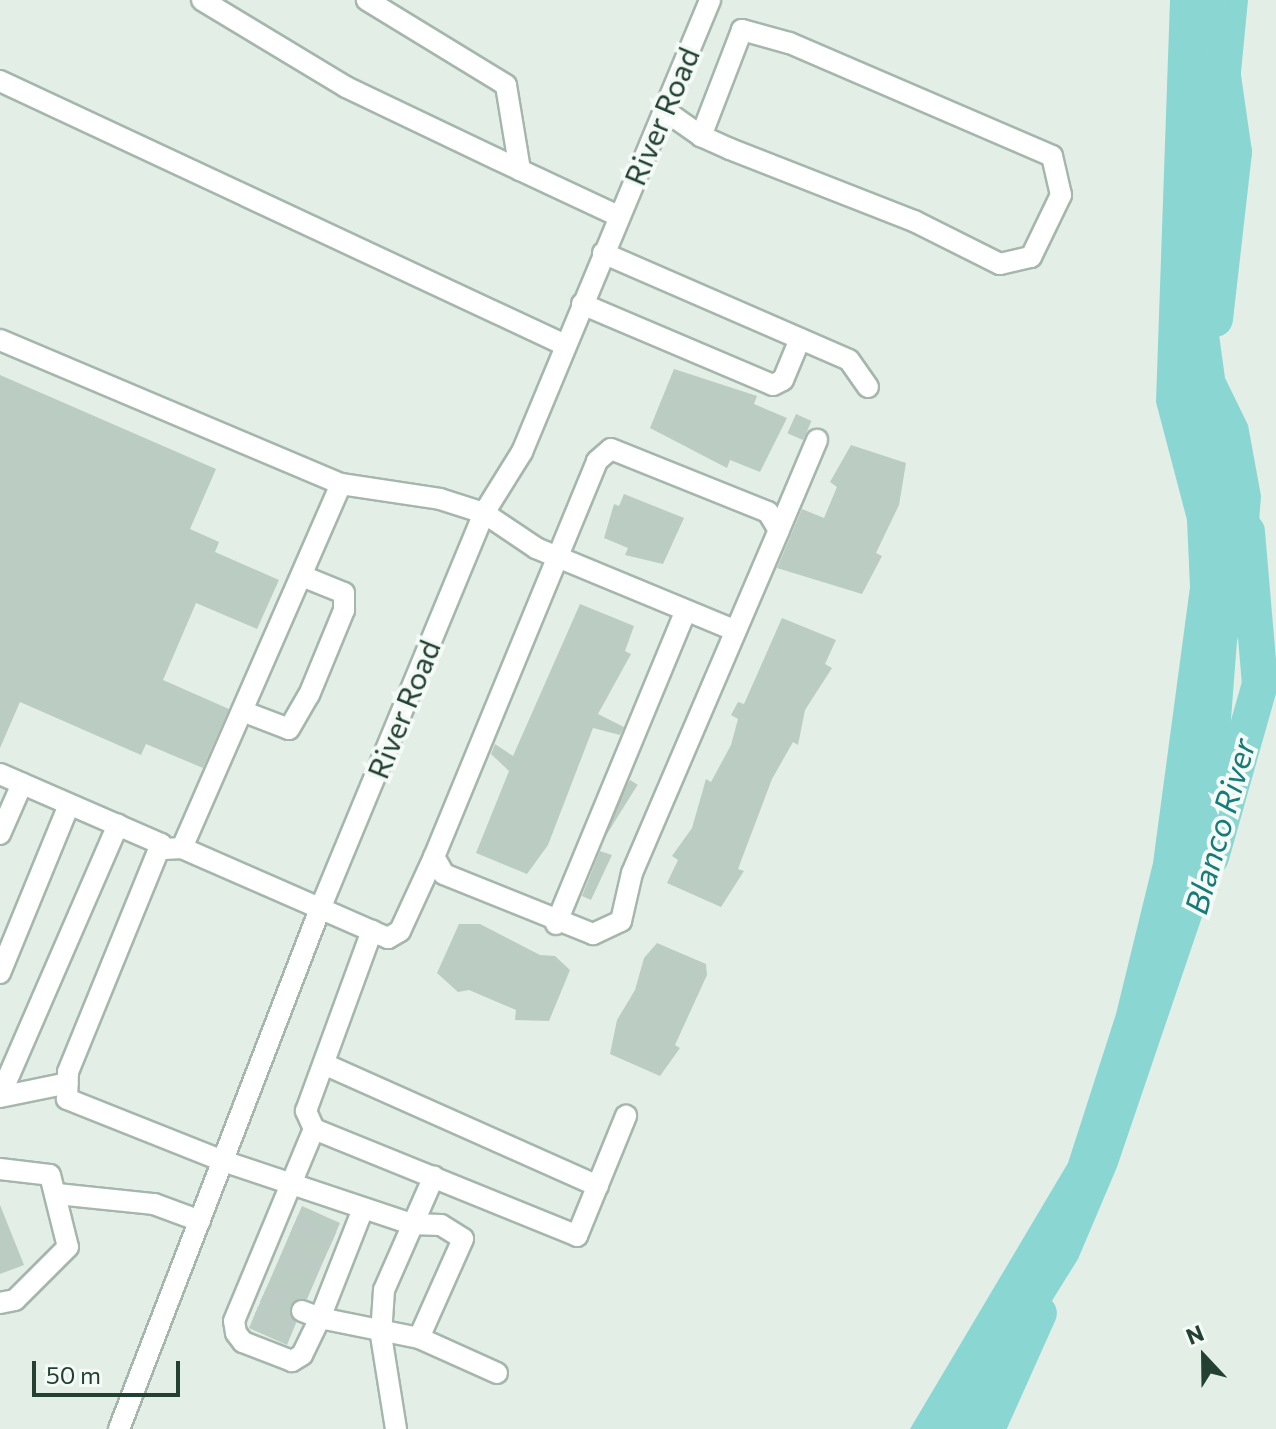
<!DOCTYPE html>
<html>
<head>
<meta charset="utf-8">
<style>
  body { margin:0 }
  #map { position:relative; width:1276px; height:1429px; overflow:hidden; background:#e3eee7; font-family:Commissioner,sans-serif }
  div>[style] { position:absolute }
  .water>* { inset:0; background:#89d6d3 }
  .river>* { height:36px; margin:-18px; padding:0 18px; transform-origin:18px; border-radius:18px; background:#89d6d3 }
  .building>* { inset:0; background:#bbccc2; transform-origin:0 0 }
  .minor-tunnel>* { height:20px; margin-top:-10px; transform-origin:0; background:repeating-linear-gradient(90deg,#bccbc3 0 20px,transparent 0 30px) }
  .roads { filter:drop-shadow(2px 0 #a5b7ad) drop-shadow(-2px 0 #a5b7ad) drop-shadow(0 2px #a5b7ad) drop-shadow(0 -2px #a5b7ad) }
  .minor>* { height:20px; margin:-10px; padding:0 10px; transform-origin:10px; border-radius:10px; background:#fff }
  span { translate:-50% -50%; white-space:nowrap; text-align:center; line-height:1.15; -webkit-text-stroke:8px #f4faf6; paint-order:stroke }
  .street-label { font-size:30px; color:#224132 }
  .water-label { font-size:32px; color:#177b79; font-style:italic }
  .north { position:absolute; left:1164px; top:1317px; width:80px; height:80px; -webkit-text-stroke:6px #f4faf6; paint-order:stroke; rotate:338deg; font-size:22px; font-weight:700; line-height:32px; text-align:center; color:#224132 }
  .north::after { content:''; display:block; margin:auto; width:28px; height:36px; background:#224132; clip-path:polygon(50% 0,100% 100%,50% 72%,0 100%) }
  .scale { position:absolute; left:32px; top:1361px; width:148px; height:36px; box-sizing:border-box; border:4px solid #224132; border-top:0; padding-left:10px; font-size:24px; line-height:28px; white-space:nowrap; color:#224132; -webkit-text-stroke:6px #f4faf6; paint-order:stroke }
</style>
</head>
<body>
<div id="map">
  <div class="water">
    <div style="clip-path:polygon(1170px 0,1248px 0,1217px 320px,1225px 378px,1248px 425px,1261px 496px,1256px 561px,1237px 641px,1223px 823px,1205px 908px,1117px 1167px,1078px 1259px,972px 1429px,910px 1429px,1068px 1163px,1116px 1014px,1153px 863px,1190px 587px,1187px 520px,1156px 402px)"></div>
  </div>
  <div class="river">
    <div style="left:1212px;top:0;width:154px;rotate:81.8deg"></div>
    <div style="left:1234px;top:152px;width:168px;rotate:96.5deg"></div>
    <div style="left:1211px;top:857px;width:180px;rotate:-74.2deg"></div>
    <div style="left:1260px;top:684px;width:153px;rotate:-94.9deg"></div>
    <div style="left:987px;top:1429px;width:127px;rotate:-65.9deg"></div>
  </div>
  <div class="building">
    <div style="clip-path:polygon(674px 369px,757px 396px,754px 404px,787px 418px,760px 472px,730px 460px,727px 468px,650px 428px)"></div>
    <div style="clip-path:polygon(0 375px,216px 469px,190px 529px,219px 542px,215px 552px,279px 580px,257px 629px,196px 603px,163px 680px,229px 709px,203px 768px,146px 744px,141px 755px,20px 702px,0 748px)"></div>
    <div style="left:796px;top:414px;width:17px;height:21px;rotate:24deg"></div>
    <div style="clip-path:polygon(851px 445px,906px 463px,899px 505px,876px 553px,882px 556px,862px 594px,777px 568px,802px 509px,824px 518px,837px 487px,830px 482px)"></div>
    <div style="clip-path:polygon(624px 494px,684px 518px,663px 564px,625px 555px,628px 548px,604px 538px,614px 504px,619px 506px)"></div>
    <div style="clip-path:polygon(580px 604px,634px 626px,625px 651px,631px 654px,598px 714px,624px 727px,620px 735px,593px 728px,548px 845px,527px 874px,476px 853px,509px 771px,491px 754px,495px 744px,513px 756px)"></div>
    <div style="clip-path:polygon(782px 618px,836px 640px,825px 664px,832px 668px,805px 710px,798px 745px,793px 742px,772px 779px,738px 869px,744px 871px,721px 907px,667px 883px,678px 860px,672px 856px,692px 828px,706px 779px,711px 782px,731px 745px,738px 719px,731px 715px,738px 702px,744px 704px)"></div>
    <div style="left:630px;top:780px;width:9px;height:65px;rotate:32deg"></div>
    <div style="clip-path:polygon(600px 851px,612px 855px,591px 900px,582px 896px)"></div>
    <div style="clip-path:polygon(459px 924px,480px 924px,540px 955px,555px 956px,570px 970px,549px 1021px,515px 1020px,516px 1010px,469px 990px,458px 992px,437px 973px)"></div>
    <div style="clip-path:polygon(657px 943px,706px 964px,707px 975px,675px 1045px,680px 1048px,660px 1076px,610px 1054px,617px 1020px,635px 990px,644px 958px)"></div>
    <div style="clip-path:polygon(0 1205px,24px 1265px,0 1274px)"></div>
    <div style="clip-path:polygon(302px 1206px,340px 1223px,307px 1299px,290px 1306px,296px 1323px,287px 1345px,249px 1328px)"></div>
  </div>
  <div class="minor-tunnel">
    <div style="left:294px;top:1224px;width:42px;rotate:24.1deg"></div>
    <div style="left:283px;top:1252px;width:40px;rotate:23.4deg"></div>
    <div style="left:264px;top:1293px;width:42px;rotate:25.3deg"></div>
    <div style="left:254px;top:1316px;width:41px;rotate:21.5deg"></div>
  </div>
  <div class="roads">
    <div class="minor">
      <div style="left:202px;top:0;width:168px;rotate:31.1deg"></div>
      <div style="left:346px;top:87px;width:193px;rotate:25.5deg"></div>
      <div style="left:520px;top:170px;width:86px;rotate:-99.4deg"></div>
      <div style="left:506px;top:85px;width:163px;rotate:-148.6deg"></div>
      <div style="left:0;top:81px;width:624px;rotate:25.04deg"></div>
      <div style="left:664px;top:110px;width:45px;rotate:35.1deg"></div>
      <div style="left:701px;top:136px;width:32px;rotate:24deg"></div>
      <div style="left:730px;top:149px;width:198px;rotate:21.4deg"></div>
      <div style="left:914px;top:221px;width:96px;rotate:26.6deg"></div>
      <div style="left:1000px;top:264px;width:32px;rotate:-13deg"></div>
      <div style="left:1031px;top:257px;width:69px;rotate:-64.2deg"></div>
      <div style="left:1061px;top:195px;width:40px;rotate:-103deg"></div>
      <div style="left:1052px;top:156px;width:286px;rotate:-156.7deg"></div>
      <div style="left:789px;top:43px;width:49px;rotate:-164.5deg"></div>
      <div style="left:742px;top:30px;width:114px;rotate:111.1deg"></div>
      <div style="left:520px;top:170px;width:108px;rotate:25.1deg"></div>
      <div style="left:603px;top:253px;width:268px;rotate:23.5deg"></div>
      <div style="left:849px;top:360px;width:33px;rotate:55deg"></div>
      <div style="left:582px;top:304px;width:207px;rotate:23deg"></div>
      <div style="left:773px;top:385px;width:11px;rotate:-27deg"></div>
      <div style="left:783px;top:380px;width:44px;rotate:-67.5deg"></div>
      <div style="left:0;top:340px;width:370px;rotate:22.9deg"></div>
      <div style="left:341px;top:484px;width:397px;rotate:113.6deg"></div>
      <div style="left:182px;top:848px;width:22px;rotate:177deg"></div>
      <div style="left:611px;top:449px;width:169px;rotate:21.9deg"></div>
      <div style="left:768px;top:512px;width:21px;rotate:59deg"></div>
      <div style="left:779px;top:530px;width:373px;rotate:113.2deg"></div>
      <div style="left:632px;top:873px;width:49px;rotate:102.9deg"></div>
      <div style="left:621px;top:921px;width:31px;rotate:155deg"></div>
      <div style="left:593px;top:934px;width:161px;rotate:-158.1deg"></div>
      <div style="left:444px;top:874px;width:20px;rotate:-120deg"></div>
      <div style="left:434px;top:857px;width:428px;rotate:-67.6deg"></div>
      <div style="left:597px;top:461px;width:18px;rotate:-41deg"></div>
      <div style="left:341px;top:484px;width:100px;rotate:8.6deg"></div>
      <div style="left:440px;top:499px;width:46px;rotate:17.7deg"></div>
      <div style="left:484px;top:513px;width:63px;rotate:33.9deg"></div>
      <div style="left:536px;top:548px;width:214px;rotate:22.5deg"></div>
      <div style="left:779px;top:530px;width:98px;rotate:-67.1deg"></div>
      <div style="left:242px;top:711px;width:50px;rotate:21deg"></div>
      <div style="left:289px;top:729px;width:39px;rotate:-60deg"></div>
      <div style="left:309px;top:695px;width:92px;rotate:-67.6deg"></div>
      <div style="left:344px;top:610px;width:17px;rotate:-90deg"></div>
      <div style="left:344px;top:593px;width:45px;rotate:-158deg"></div>
      <div style="left:0;top:774px;width:176px;rotate:23.5deg"></div>
      <div style="left:161px;top:844px;width:246px;rotate:112.2deg"></div>
      <div style="left:68px;top:1072px;width:27px;rotate:92deg"></div>
      <div style="left:67px;top:1099px;width:168px;rotate:21.7deg"></div>
      <div style="left:223px;top:1161px;width:198px;rotate:18.5deg"></div>
      <div style="left:411px;top:1224px;width:30px;rotate:2deg"></div>
      <div style="left:441px;top:1225px;width:26px;rotate:32deg"></div>
      <div style="left:463px;top:1239px;width:108px;rotate:114deg"></div>
      <div style="left:0;top:834px;width:55px;rotate:-66.3deg"></div>
      <div style="left:182px;top:848px;width:225px;rotate:23.6deg"></div>
      <div style="left:388px;top:938px;width:14px;rotate:-30deg"></div>
      <div style="left:400px;top:931px;width:81px;rotate:-65.3deg"></div>
      <div style="left:556px;top:924px;width:337px;rotate:-67.5deg"></div>
      <div style="left:0;top:973px;width:182px;rotate:-67.7deg"></div>
      <div style="left:324px;top:1064px;width:300px;rotate:24deg"></div>
      <div style="left:0;top:1096px;width:296px;rotate:-66.5deg"></div>
      <div style="left:0;top:1097px;width:69px;rotate:-11.6deg"></div>
      <div style="left:314px;top:1129px;width:20px;rotate:-114deg"></div>
      <div style="left:306px;top:1111px;width:192px;rotate:-69.9deg"></div>
      <div style="left:0;top:1169px;width:50px;rotate:6.8deg"></div>
      <div style="left:50px;top:1175px;width:74px;rotate:76deg"></div>
      <div style="left:68px;top:1247px;width:75px;rotate:135deg"></div>
      <div style="left:15px;top:1300px;width:15px;rotate:169deg"></div>
      <div style="left:57px;top:1194px;width:98px;rotate:5.9deg"></div>
      <div style="left:154px;top:1204px;width:49px;rotate:20.3deg"></div>
      <div style="left:302px;top:1311px;width:19px;rotate:21deg"></div>
      <div style="left:320px;top:1318px;width:117px;rotate:-68.5deg"></div>
      <div style="left:497px;top:1373px;width:85px;rotate:-155.8deg"></div>
      <div style="left:419px;top:1338px;width:101px;rotate:-168.6deg"></div>
      <div style="left:320px;top:1318px;width:41px;rotate:115.9deg"></div>
      <div style="left:302px;top:1355px;width:12px;rotate:149deg"></div>
      <div style="left:292px;top:1361px;width:53px;rotate:-158.8deg"></div>
      <div style="left:243px;top:1342px;width:11px;rotate:-128deg"></div>
      <div style="left:236px;top:1333px;width:12px;rotate:-99deg"></div>
      <div style="left:234px;top:1321px;width:208px;rotate:-67.4deg"></div>
      <div style="left:314px;top:1129px;width:284px;rotate:22.1deg"></div>
      <div style="left:577px;top:1236px;width:130px;rotate:-67.8deg"></div>
      <div style="left:119px;top:1429px;width:557px;rotate:-68.87deg"></div>
      <div style="left:320px;top:909px;width:429px;rotate:-67.5deg"></div>
      <div style="left:484px;top:513px;width:72px;rotate:-58.1deg"></div>
      <div style="left:522px;top:452px;width:490px;rotate:-67.4deg"></div>
      <div style="left:396px;top:1429px;width:95px;rotate:-99.1deg"></div>
      <div style="left:381px;top:1335px;width:45px;rotate:-86.2deg"></div>
      <div style="left:384px;top:1290px;width:124px;rotate:-66.3deg"></div>
    </div>
  </div>
  <div class="street-label">
    <span style="left:661px;top:116px;rotate:-67deg">River Road</span>
    <span style="left:403px;top:709px;rotate:-68deg">River Road</span>
  </div>
  <div class="water-label">
    <span style="left:1219px;top:826px;rotate:-74deg">Blanco River</span>
  </div>
  <div class="north">N</div>
  <div class="scale">50 m</div>
</div>
</body>
</html>
